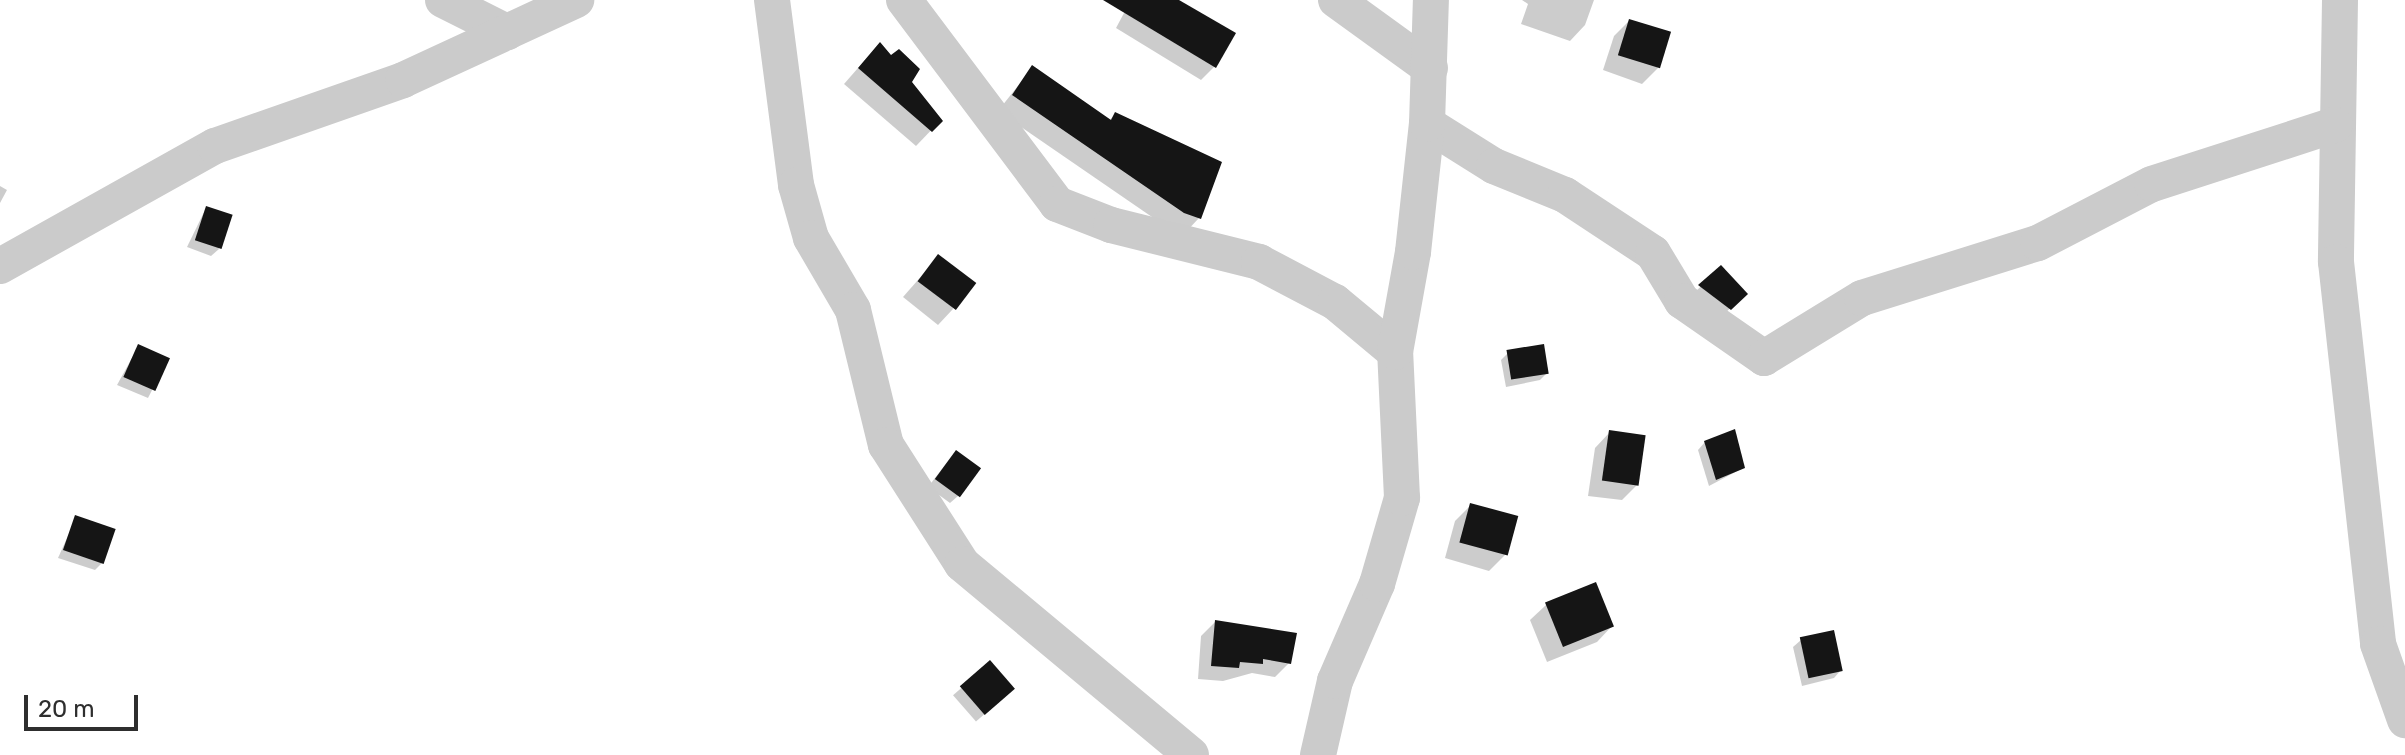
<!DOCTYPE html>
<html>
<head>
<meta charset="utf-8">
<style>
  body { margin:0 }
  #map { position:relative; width:2405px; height:755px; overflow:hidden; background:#fff; font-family:Rubik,sans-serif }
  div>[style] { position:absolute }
  .shadow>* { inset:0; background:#0003; transform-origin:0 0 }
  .building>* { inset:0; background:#151515; transform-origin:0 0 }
  .minor>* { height:36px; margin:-18px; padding:0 18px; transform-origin:18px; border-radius:18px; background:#cbcbcb }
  span { translate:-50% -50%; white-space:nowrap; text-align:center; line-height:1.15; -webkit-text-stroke:8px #fff; paint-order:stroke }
  .scale { position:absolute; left:24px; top:695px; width:114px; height:36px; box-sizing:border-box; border:4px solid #2e2e2e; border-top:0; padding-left:10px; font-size:24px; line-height:28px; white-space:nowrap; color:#2e2e2e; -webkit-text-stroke:6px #fff; paint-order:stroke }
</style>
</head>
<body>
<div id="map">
  <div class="shadow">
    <div style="clip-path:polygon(1131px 0,1173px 0,1215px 66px,1201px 80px,1116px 28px)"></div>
    <div style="clip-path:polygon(1522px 0,1594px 0,1585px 25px,1570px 41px,1521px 24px,1528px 4px)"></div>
    <div style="clip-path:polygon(1629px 21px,1658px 68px,1642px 84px,1603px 70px,1614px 36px)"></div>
    <div style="clip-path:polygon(865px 60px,909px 82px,940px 121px,916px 146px,844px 84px)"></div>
    <div style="clip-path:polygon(1032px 68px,1109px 121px,1115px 114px,1220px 163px,1199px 218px,1184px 234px,1168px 228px,998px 111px)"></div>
    <div style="clip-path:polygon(0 186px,7px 190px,0 203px)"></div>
    <div style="clip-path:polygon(206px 208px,219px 249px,211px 256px,187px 247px)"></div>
    <div style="clip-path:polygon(939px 256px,953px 309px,938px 325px,903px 297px)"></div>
    <div style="clip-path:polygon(1721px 267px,1745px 294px,1722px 316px,1693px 294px)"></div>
    <div style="clip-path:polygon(138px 347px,168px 359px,148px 398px,117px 385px)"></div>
    <div style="clip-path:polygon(1508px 353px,1547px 373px,1540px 380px,1506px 387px,1501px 360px)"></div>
    <div style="clip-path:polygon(1610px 432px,1637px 485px,1622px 500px,1588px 496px,1595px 448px)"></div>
    <div style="clip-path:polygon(1705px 442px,1743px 468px,1709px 486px,1698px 450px)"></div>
    <div style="clip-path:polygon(949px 460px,958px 496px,950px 503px,928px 487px)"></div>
    <div style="clip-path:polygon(1470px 506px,1505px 555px,1489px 571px,1445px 558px,1455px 521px)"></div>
    <div style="clip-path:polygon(76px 518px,102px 563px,95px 570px,58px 558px)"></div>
    <div style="clip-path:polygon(1595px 585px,1612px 626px,1597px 642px,1547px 662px,1530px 620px,1546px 605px)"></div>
    <div style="clip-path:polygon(1215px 622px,1289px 663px,1275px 677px,1252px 673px,1223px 681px,1198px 679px,1201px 636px)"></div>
    <div style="clip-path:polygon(1801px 640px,1841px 670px,1834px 678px,1802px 686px,1793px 647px)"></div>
    <div style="left:990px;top:663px;width:35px;height:49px;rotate:49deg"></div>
  </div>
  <div class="building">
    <div style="clip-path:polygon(1103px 0,1179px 0,1236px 33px,1216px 68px)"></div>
    <div style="left:1629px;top:19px;width:44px;height:38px;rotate:17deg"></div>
    <div style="clip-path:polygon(880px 42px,891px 55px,899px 49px,920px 69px,912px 82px,943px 121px,932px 132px,858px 68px)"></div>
    <div style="clip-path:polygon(1032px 65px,1111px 120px,1115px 112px,1222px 162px,1201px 219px,1184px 213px,1012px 95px)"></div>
    <div style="left:206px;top:206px;width:28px;height:36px;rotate:18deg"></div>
    <div style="left:938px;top:254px;width:48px;height:34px;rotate:37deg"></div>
    <div style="clip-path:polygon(1721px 265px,1748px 294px,1731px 310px,1698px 285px)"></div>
    <div style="left:138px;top:344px;width:35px;height:36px;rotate:24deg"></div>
    <div style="left:1544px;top:344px;width:30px;height:38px;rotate:81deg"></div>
    <div style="clip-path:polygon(1735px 429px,1745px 468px,1716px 480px,1704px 441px)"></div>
    <div style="left:1609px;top:430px;width:37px;height:51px;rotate:8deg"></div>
    <div style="left:956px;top:450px;width:31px;height:36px;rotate:36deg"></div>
    <div style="left:1470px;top:503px;width:50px;height:41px;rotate:15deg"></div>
    <div style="left:75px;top:515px;width:43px;height:37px;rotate:19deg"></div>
    <div style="left:1596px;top:582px;width:48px;height:55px;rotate:68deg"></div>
    <div style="clip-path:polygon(1215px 620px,1297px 633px,1291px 664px,1263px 659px,1263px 664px,1240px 662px,1239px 668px,1211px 666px)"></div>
    <div style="left:1834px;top:630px;width:42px;height:35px;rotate:78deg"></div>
    <div style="left:990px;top:660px;width:38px;height:40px;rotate:49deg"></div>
  </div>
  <div class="minor">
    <div style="left:443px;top:0;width:72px;rotate:26.6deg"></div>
    <div style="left:772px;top:0;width:187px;rotate:82.6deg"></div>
    <div style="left:796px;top:185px;width:55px;rotate:74.2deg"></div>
    <div style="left:811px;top:238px;width:83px;rotate:59.7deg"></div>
    <div style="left:853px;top:310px;width:139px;rotate:76.3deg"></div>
    <div style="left:886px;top:445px;width:141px;rotate:57.4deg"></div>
    <div style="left:962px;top:564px;width:298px;rotate:39.8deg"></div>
    <div style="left:904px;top:0;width:255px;rotate:53.1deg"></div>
    <div style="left:1057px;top:204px;width:58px;rotate:21.3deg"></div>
    <div style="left:1111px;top:225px;width:153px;rotate:14deg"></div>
    <div style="left:1259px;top:262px;width:86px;rotate:27.8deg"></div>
    <div style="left:1335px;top:302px;width:78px;rotate:39.8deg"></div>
    <div style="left:1336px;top:0;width:116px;rotate:35.9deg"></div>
    <div style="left:2340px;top:0;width:262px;rotate:90.9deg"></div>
    <div style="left:2336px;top:262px;width:384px;rotate:83.7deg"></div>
    <div style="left:2378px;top:644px;width:81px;rotate:70.4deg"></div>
    <div style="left:1427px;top:124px;width:79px;rotate:32.1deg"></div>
    <div style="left:1494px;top:166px;width:77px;rotate:22.2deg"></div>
    <div style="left:1565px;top:195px;width:105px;rotate:33.4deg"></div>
    <div style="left:1653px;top:253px;width:56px;rotate:58.9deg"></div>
    <div style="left:1682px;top:301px;width:100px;rotate:34.8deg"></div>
    <div style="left:1764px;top:358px;width:115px;rotate:-31.5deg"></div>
    <div style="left:1862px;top:298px;width:184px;rotate:-17.4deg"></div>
    <div style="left:2038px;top:243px;width:128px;rotate:-27.4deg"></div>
    <div style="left:2152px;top:184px;width:192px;rotate:-17.9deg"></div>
    <div style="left:0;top:266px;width:246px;rotate:-29.2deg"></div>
    <div style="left:215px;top:146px;width:199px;rotate:-19.3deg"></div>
    <div style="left:403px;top:80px;width:191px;rotate:-24.8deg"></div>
    <div style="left:1318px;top:755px;width:76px;rotate:-77.1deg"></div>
    <div style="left:1335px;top:681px;width:106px;rotate:-66.6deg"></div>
    <div style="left:1377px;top:584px;width:90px;rotate:-73.8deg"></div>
    <div style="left:1402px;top:498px;width:146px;rotate:-92.7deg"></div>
    <div style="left:1395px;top:352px;width:102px;rotate:-79.8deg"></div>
    <div style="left:1413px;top:252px;width:129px;rotate:-83.8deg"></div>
    <div style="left:1427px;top:124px;width:124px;rotate:-88.2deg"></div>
  </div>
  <div class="scale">20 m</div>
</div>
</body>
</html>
